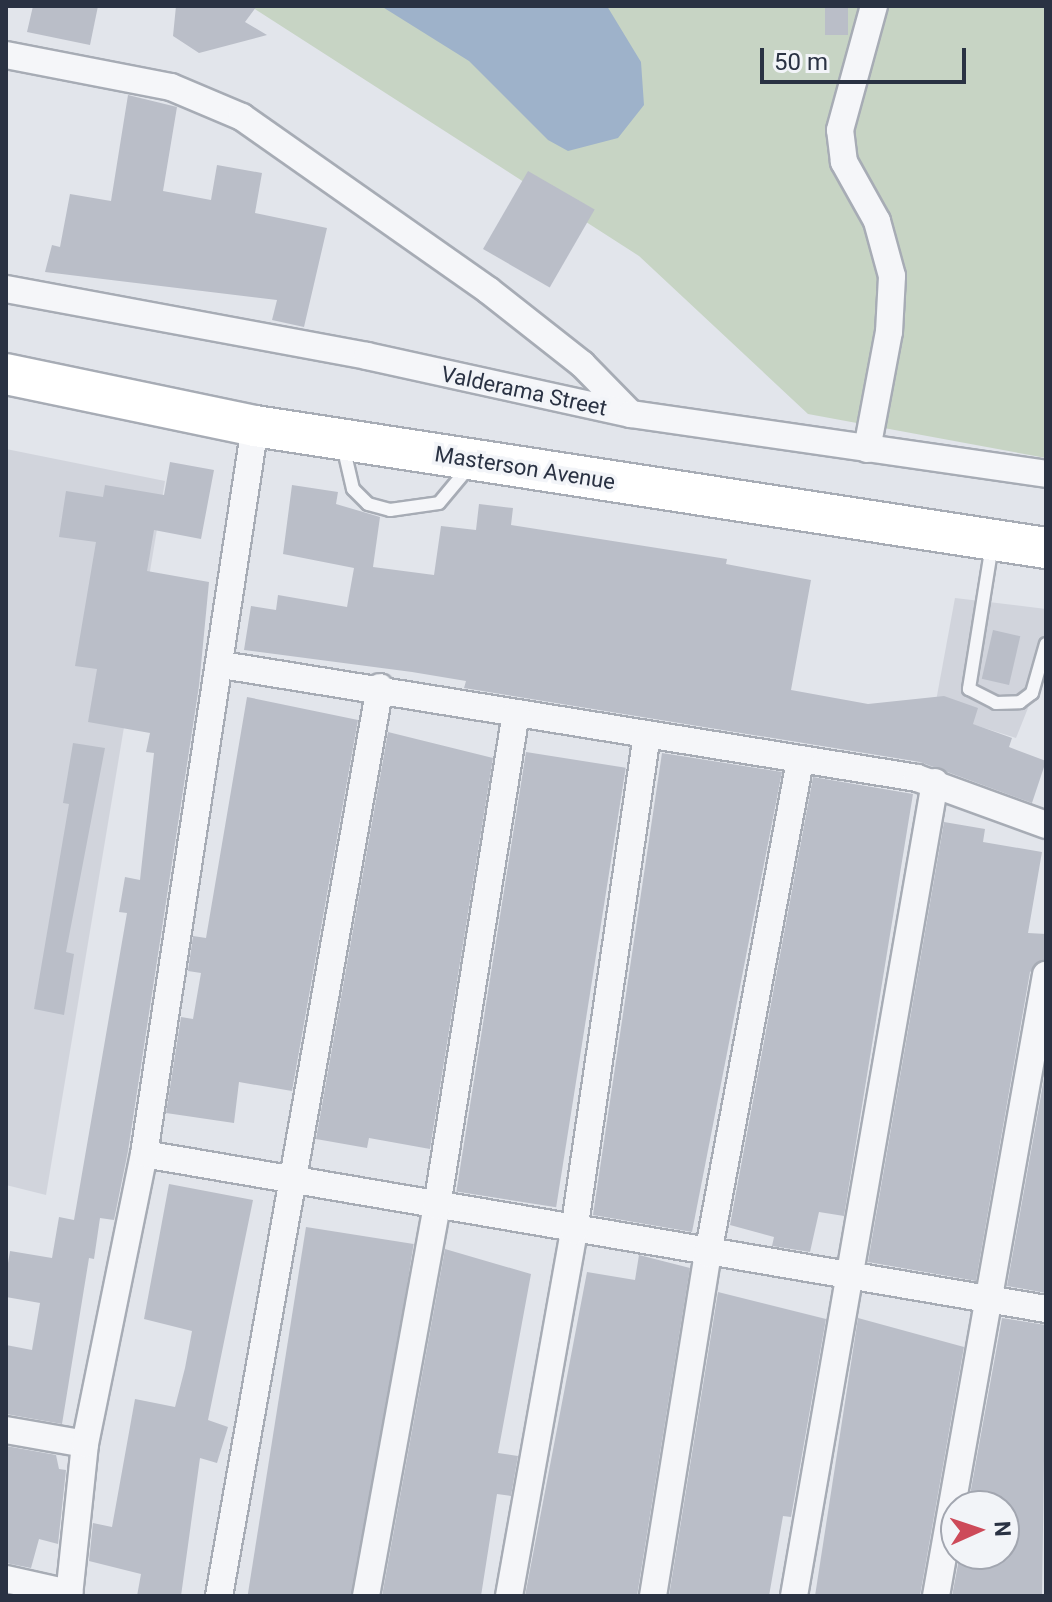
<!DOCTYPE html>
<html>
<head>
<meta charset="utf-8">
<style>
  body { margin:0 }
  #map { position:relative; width:1052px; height:1602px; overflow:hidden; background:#e2e5eb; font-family:Roboto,sans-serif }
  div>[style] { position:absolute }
  .built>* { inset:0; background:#d1d4dc }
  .green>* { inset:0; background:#c7d4c4 }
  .water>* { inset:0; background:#9eb2ca }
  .building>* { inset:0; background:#babec8; transform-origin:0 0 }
  .roads { filter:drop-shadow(2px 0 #a7acb5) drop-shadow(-2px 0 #a7acb5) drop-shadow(0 2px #a7acb5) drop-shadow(0 -2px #a7acb5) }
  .lane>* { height:12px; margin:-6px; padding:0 6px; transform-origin:6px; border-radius:6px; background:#f5f6f9 }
  .street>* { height:26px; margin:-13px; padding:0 13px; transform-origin:13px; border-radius:13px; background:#f5f6f9 }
  .primary>* { height:40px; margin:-20px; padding:0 20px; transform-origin:20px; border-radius:20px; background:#fff }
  span { translate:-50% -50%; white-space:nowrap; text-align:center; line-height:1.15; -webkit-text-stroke:7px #f2f4f8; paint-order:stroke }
  .street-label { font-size:22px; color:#2a3243 }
  .frame { position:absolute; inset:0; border:8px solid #2a3243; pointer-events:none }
  .north { position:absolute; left:940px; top:1490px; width:80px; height:80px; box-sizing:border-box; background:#f2f4f8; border:2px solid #a2a6b0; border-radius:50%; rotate:87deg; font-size:22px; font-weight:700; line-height:32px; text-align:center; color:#2a3243 }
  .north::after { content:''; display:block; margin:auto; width:28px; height:36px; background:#cd4a59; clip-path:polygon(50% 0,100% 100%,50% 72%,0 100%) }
  .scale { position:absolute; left:760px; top:48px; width:206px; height:36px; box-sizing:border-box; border:4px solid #2a3243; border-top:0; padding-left:10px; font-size:24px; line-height:28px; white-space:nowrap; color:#2a3243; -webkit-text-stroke:6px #f2f4f8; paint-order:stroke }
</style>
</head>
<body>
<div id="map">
  <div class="built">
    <div style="clip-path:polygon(6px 449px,165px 481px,46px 1195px,6px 1185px)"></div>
    <div style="clip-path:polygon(955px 598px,1046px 609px,1046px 663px,1016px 738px,934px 712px)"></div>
  </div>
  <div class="green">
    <div style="clip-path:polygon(250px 6px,1046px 6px,1046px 458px,808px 414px,639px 256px)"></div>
  </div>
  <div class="water">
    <div style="clip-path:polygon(381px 6px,607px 6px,641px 62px,644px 105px,618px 138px,568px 151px,548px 140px,469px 61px)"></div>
  </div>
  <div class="building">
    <div style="clip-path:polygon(33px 6px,98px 6px,90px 45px,27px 32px)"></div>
    <div style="clip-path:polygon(176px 6px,257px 6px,245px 22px,267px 35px,199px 53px,173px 36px)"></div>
    <div style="left:825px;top:6px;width:23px;height:29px"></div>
    <div style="clip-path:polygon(128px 95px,177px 107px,163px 191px,211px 200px,217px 165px,262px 173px,255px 213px,327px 228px,304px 327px,272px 320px,277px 300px,45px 272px,52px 245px,60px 247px,70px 194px,111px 201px)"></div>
    <div style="left:528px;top:171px;width:77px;height:90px;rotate:30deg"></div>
    <div style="clip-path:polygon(170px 462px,214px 470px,201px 539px,154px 530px,147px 571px,209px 582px,199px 686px,128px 1151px,114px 1220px,100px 1218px,94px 1259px,89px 1258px,62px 1424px,6px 1414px,6px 1345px,32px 1350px,40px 1303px,6px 1297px,6px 1275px,10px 1251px,52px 1258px,59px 1217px,74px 1220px,127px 913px,119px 912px,125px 877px,140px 880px,154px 753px,146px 752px,150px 733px,88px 722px,97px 669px,75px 666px,96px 542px,59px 537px,66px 491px,103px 497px,105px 485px,164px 495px)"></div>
    <div style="clip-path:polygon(292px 485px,338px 492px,336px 504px,380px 517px,373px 567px,434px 575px,441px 526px,476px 530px,479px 504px,513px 508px,511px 525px,727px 559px,726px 564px,811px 580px,791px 690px,868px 704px,944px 696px,978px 708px,973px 724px,1012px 738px,1009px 747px,1046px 761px,1032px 803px,920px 762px,464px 688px,466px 681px,412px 672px,244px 650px,251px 606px,276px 610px,278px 595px,347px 607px,354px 568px,283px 554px)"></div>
    <div style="left:993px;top:630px;width:28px;height:50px;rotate:13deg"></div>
    <div style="clip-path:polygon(247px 697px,358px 720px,292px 1091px,239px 1082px,234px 1123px,166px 1113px,181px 1017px,193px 1019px,201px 973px,188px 971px,193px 936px,206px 938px)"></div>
    <div style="clip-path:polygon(388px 732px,493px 758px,430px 1149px,369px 1138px,367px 1148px,316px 1139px)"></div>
    <div style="clip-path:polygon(73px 743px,105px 748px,66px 952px,74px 954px,64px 1015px,34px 1009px,69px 804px,63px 803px)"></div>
    <div style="left:526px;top:752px;width:101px;height:445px;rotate:9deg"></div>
    <div style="clip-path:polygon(662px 753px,782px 772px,692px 1232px,593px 1215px)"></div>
    <div style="clip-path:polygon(813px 777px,913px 794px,844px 1216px,819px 1212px,810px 1252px,772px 1246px,774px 1237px,730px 1225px)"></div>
    <div style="clip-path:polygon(944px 822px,985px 829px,983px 842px,1042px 852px,1028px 933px,1046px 934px,1046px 959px,1030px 972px,976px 1281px,868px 1262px)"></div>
    <div style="clip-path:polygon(1046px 1067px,1046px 1293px,1007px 1286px)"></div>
    <div style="clip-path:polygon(169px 1184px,253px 1200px,208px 1420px,228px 1427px,217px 1463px,200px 1458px,181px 1596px,137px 1596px,141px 1574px,89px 1561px,93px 1523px,112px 1527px,135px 1399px,175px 1407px,185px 1368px,192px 1331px,144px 1319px)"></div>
    <div style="left:306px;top:1227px;width:109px;height:375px;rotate:9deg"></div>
    <div style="clip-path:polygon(445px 1249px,531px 1274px,498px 1453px,518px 1456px,511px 1496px,497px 1494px,481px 1596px,382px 1596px)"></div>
    <div style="clip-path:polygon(639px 1255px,690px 1268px,637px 1596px,525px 1596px,587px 1272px,635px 1280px)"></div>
    <div style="clip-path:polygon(718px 1292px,826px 1319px,791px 1517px,783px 1516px,769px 1596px,669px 1596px)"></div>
    <div style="clip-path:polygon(858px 1318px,964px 1347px,920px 1596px,815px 1596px)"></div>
    <div style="clip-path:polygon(1002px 1318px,1046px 1325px,1042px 1596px,952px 1596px,960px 1554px,1004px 1554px,1004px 1506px,968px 1506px)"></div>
    <div style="clip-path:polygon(6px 1446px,56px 1455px,59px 1469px,66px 1470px,58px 1544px,39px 1539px,31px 1568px,6px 1563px)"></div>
  </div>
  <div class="roads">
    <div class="lane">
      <div style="left:343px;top:446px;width:44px;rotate:76.9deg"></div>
      <div style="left:353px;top:489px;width:21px;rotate:45deg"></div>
      <div style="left:368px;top:504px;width:23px;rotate:15deg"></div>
      <div style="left:390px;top:510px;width:49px;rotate:-8.1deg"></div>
      <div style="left:439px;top:503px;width:47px;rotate:-50.2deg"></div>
      <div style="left:992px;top:545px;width:146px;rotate:99.1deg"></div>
      <div style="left:969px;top:689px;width:30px;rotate:27deg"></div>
      <div style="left:996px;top:703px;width:24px;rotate:-2deg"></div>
      <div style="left:1020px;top:702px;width:15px;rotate:-37deg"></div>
      <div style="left:1032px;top:693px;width:51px;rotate:-74.1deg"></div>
    </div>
    <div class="street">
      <div style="left:6px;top:55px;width:168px;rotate:11deg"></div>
      <div style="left:171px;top:87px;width:77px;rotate:22.9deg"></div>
      <div style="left:242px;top:117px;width:301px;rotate:35.1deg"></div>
      <div style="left:488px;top:290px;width:120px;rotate:38.2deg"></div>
      <div style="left:582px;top:364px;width:70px;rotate:45.6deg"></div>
      <div style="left:6px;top:289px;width:367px;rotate:10.5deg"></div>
      <div style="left:367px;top:356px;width:270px;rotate:12.4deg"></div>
      <div style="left:631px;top:414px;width:419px;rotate:8.2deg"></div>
      <div style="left:867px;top:449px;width:119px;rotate:-79.4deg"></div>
      <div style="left:889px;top:332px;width:56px;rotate:-86.9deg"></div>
      <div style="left:892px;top:276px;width:57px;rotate:-105.3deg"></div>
      <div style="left:877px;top:221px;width:68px;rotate:-119.2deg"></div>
      <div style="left:844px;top:162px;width:32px;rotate:-97deg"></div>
      <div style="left:840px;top:130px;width:129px;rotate:-74.7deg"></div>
      <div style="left:222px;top:665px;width:704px;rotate:9.23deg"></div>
      <div style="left:917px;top:778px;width:137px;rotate:20deg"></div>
      <div style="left:144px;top:1154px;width:915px;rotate:9.75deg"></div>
      <div style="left:6px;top:1430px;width:80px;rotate:10deg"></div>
      <div style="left:6px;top:1579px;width:65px;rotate:12.5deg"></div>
      <div style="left:69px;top:1596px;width:153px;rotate:-84deg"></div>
      <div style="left:85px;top:1444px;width:296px;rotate:-78.5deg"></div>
      <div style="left:144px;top:1154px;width:736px;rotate:-81.33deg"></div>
      <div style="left:219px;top:1596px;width:923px;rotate:-79.96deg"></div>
      <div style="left:366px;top:1596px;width:396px;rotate:-79.7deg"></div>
      <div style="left:437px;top:1206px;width:499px;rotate:-80.9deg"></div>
      <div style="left:509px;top:1596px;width:371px;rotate:-79.9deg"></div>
      <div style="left:574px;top:1231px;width:502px;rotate:-81.64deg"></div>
      <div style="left:653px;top:1596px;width:346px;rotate:-80.9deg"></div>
      <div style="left:708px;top:1254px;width:502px;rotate:-79.43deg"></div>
      <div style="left:794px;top:1596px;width:826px;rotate:-80.17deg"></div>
      <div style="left:936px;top:1596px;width:631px;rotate:-79.96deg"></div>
    </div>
    <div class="primary">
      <div style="left:6px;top:374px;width:254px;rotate:11.8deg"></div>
      <div style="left:255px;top:426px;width:800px;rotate:8.77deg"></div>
    </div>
  </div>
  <div class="street-label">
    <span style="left:524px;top:391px;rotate:12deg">Valderama Street</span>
    <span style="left:525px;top:468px;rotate:9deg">Masterson Avenue</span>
  </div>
  <div class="frame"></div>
  <div class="north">N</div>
  <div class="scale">50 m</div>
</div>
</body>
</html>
